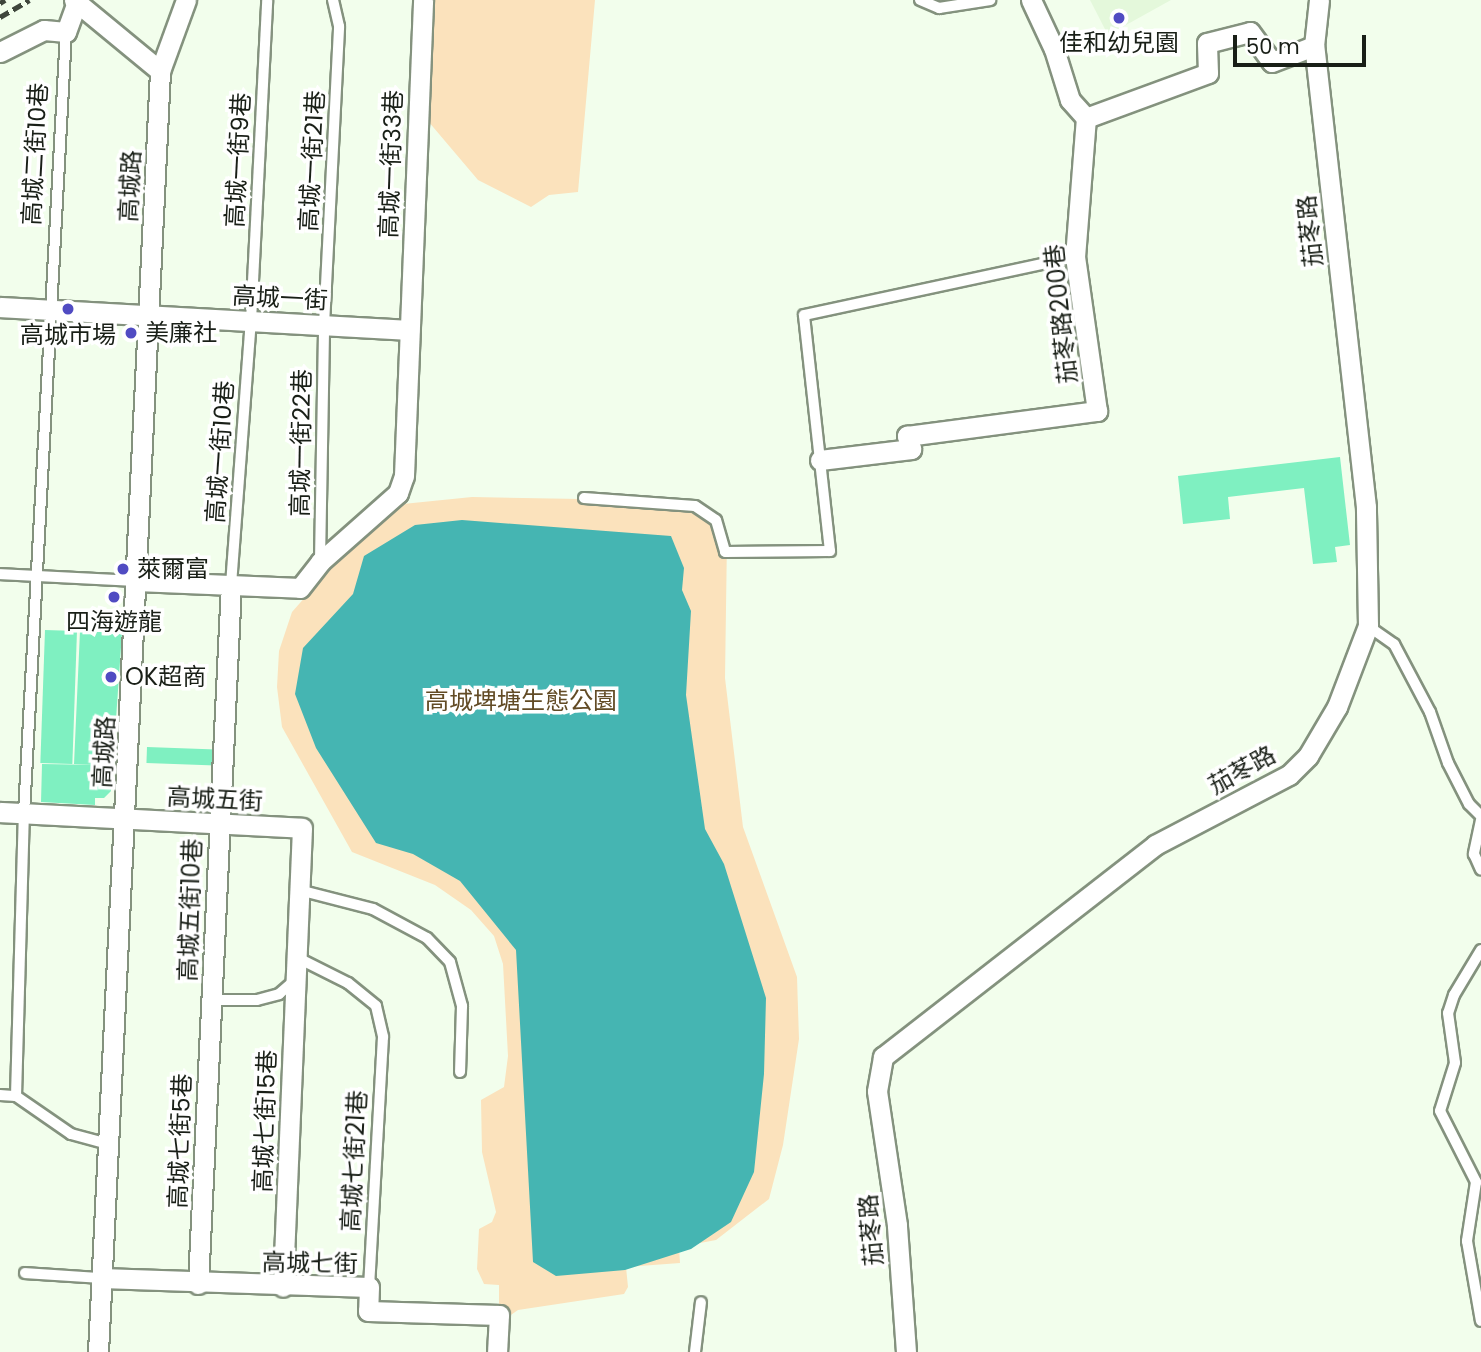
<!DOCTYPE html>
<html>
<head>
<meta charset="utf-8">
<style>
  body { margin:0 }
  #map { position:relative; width:1481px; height:1352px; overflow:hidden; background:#f2feec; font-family:Poppins,"Noto Sans TC",sans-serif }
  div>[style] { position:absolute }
  .built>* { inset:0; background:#e4f8db }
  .green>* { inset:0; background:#fbe2bc }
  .water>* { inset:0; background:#45b5b2 }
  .building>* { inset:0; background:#7ff0c1; transform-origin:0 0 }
  .roads { filter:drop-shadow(2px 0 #84927e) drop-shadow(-2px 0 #84927e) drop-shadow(0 2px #84927e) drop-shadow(0 -2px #84927e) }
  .lane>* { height:10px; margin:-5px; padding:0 5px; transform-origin:5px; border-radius:5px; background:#fff }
  .street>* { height:19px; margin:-9.5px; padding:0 9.5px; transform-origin:9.5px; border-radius:9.5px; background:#fff }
  .rail>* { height:5px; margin-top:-2.5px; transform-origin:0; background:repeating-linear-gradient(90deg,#3f463c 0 10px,transparent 0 15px) }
  .dots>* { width:19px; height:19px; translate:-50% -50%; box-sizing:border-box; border:4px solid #fff; border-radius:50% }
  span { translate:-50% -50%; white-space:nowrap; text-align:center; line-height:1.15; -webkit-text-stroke:7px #fff; paint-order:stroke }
  .poi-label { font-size:24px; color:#191f17 }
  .left { translate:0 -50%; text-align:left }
  .street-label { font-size:24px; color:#191f17 }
  .park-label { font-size:24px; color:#624b25 }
  .scale { position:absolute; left:1233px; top:35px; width:133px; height:32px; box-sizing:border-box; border:4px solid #191f17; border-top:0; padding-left:9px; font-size:21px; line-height:24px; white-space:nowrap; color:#191f17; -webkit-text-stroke:5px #fff; paint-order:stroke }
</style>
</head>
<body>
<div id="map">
  <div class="built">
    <div style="clip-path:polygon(1090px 0,1171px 0,1108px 35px)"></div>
  </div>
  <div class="green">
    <div style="clip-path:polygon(431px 0,595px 0,578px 192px,549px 195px,531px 207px,478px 180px,428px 121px)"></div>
    <div style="clip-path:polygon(472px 497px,581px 499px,674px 508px,706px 516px,727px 539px,725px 678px,743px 827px,797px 977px,799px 1039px,783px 1145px,769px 1199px,716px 1240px,679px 1247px,680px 1263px,626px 1267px,628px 1287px,624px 1294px,518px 1310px,508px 1317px,499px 1307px,499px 1285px,484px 1284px,477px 1269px,479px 1229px,492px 1222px,496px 1212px,482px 1152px,481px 1100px,504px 1087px,508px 1056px,503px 964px,494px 936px,471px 910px,435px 885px,352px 852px,282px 727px,277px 687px,279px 651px,292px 612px,360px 535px,403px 504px)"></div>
  </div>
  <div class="water">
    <div style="clip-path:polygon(462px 520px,671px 536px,684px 568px,682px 590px,691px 611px,686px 695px,705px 829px,724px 864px,766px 998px,764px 1074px,754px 1172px,731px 1222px,691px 1249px,625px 1270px,556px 1276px,533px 1262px,516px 950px,460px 881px,413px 854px,376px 843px,316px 748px,295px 694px,303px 648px,353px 594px,364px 556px,415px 525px)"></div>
  </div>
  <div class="building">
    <div style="clip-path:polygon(1340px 457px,1350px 545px,1335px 547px,1337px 562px,1313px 564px,1304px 488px,1228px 497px,1230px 519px,1183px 524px,1178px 476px)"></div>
    <div style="left:45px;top:630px;width:32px;height:133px;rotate:2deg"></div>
    <div style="clip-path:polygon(80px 631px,122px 633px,111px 791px,104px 798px,95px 798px,95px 805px,41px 802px,42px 764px,98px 765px,74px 764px)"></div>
    <div style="left:147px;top:747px;width:69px;height:16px;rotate:2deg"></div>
  </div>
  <div class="roads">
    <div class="lane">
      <div style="left:920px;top:0;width:21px;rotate:23deg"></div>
      <div style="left:939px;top:8px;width:52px;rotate:-8.9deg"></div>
      <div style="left:584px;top:498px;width:111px;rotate:4.1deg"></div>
      <div style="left:695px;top:506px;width:25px;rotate:34deg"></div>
      <div style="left:716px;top:520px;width:33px;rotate:74deg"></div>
      <div style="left:725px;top:552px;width:105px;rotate:-0.5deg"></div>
      <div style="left:830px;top:551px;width:237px;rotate:-96.3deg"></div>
      <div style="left:804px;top:315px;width:277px;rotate:-12.1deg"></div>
      <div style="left:320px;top:561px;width:236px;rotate:-89deg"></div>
      <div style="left:324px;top:325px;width:299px;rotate:-87.1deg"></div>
      <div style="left:339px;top:26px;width:27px;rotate:-103deg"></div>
      <div style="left:0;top:574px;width:136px;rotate:2.9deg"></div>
      <div style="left:231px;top:585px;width:265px;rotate:-85.7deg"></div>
      <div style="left:251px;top:321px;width:321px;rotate:-87.1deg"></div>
      <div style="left:1368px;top:626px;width:32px;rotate:35deg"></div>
      <div style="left:1394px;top:644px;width:77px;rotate:62.1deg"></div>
      <div style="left:1430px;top:712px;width:54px;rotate:70.6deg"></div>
      <div style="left:1448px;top:763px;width:46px;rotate:62.9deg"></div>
      <div style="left:1469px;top:804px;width:17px;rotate:45deg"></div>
      <div style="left:1481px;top:820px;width:35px;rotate:102deg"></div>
      <div style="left:1474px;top:854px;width:17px;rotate:66deg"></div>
      <div style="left:299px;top:890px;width:76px;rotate:14.4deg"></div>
      <div style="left:373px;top:909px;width:61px;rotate:28.2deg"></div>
      <div style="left:427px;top:938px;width:33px;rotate:46deg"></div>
      <div style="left:450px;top:962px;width:46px;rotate:74.7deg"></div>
      <div style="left:462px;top:1006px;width:66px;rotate:91.7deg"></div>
      <div style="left:1481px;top:950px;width:52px;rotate:121deg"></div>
      <div style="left:1454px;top:995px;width:19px;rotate:108deg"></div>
      <div style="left:1448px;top:1013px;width:50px;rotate:82deg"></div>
      <div style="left:1455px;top:1063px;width:50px;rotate:107.4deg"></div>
      <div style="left:1440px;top:1111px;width:80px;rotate:63.1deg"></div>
      <div style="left:1476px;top:1182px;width:60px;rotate:98.7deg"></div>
      <div style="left:1467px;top:1241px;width:81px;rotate:80.1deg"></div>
      <div style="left:296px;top:957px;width:58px;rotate:26.6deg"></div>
      <div style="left:348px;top:983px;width:36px;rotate:39deg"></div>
      <div style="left:376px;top:1006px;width:32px;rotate:77deg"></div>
      <div style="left:383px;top:1037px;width:250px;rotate:93.2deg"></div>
      <div style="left:211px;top:1000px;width:46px"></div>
      <div style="left:257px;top:1000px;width:23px;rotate:-15deg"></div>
      <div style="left:279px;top:994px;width:21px;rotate:-41deg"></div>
      <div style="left:0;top:1095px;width:16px;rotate:4deg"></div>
      <div style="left:16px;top:1096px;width:67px;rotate:34.6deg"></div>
      <div style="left:71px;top:1134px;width:38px;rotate:15deg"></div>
      <div style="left:16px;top:1096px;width:283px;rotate:-88.4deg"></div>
      <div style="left:24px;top:813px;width:782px;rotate:-86.92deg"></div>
      <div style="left:25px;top:1273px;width:76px;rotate:3.8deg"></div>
      <div style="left:695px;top:1352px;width:50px;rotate:-83.2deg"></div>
    </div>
    <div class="street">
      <div style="left:74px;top:0;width:112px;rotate:39.5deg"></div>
      <div style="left:160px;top:71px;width:1282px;rotate:92.77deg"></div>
      <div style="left:1031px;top:0;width:54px;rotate:64.9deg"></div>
      <div style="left:1054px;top:49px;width:53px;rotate:72.6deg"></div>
      <div style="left:1070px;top:100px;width:24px;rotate:48deg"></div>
      <div style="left:0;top:52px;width:49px;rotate:-26.6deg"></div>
      <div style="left:44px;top:30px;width:22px;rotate:5deg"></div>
      <div style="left:66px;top:32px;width:32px;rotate:-70deg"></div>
      <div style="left:160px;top:71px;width:76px;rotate:-69.9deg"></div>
      <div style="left:0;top:307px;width:410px;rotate:3.2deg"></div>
      <div style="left:820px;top:460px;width:92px;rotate:-6.9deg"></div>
      <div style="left:911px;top:449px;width:14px;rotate:-107deg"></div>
      <div style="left:907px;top:436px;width:192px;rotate:-7.5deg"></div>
      <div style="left:1097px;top:411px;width:156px;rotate:-98.1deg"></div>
      <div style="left:1075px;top:257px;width:139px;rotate:-85.5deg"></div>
      <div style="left:1086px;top:118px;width:130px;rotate:-20.2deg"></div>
      <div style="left:1208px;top:73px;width:30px;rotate:-92deg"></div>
      <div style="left:1207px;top:43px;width:44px;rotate:-14.3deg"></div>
      <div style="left:1250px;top:32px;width:37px;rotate:54deg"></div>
      <div style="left:1272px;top:62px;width:45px;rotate:-20.9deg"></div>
      <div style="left:136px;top:581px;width:164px;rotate:2.4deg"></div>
      <div style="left:300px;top:588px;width:33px;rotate:-52deg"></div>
      <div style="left:320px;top:562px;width:104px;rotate:-41.5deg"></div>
      <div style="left:398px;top:493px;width:18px;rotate:-71deg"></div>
      <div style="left:404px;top:476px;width:476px;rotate:-87.7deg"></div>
      <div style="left:0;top:812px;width:302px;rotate:3deg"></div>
      <div style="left:302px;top:828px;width:459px;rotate:92.4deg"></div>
      <div style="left:101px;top:1278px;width:268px;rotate:1.9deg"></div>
      <div style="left:369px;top:1287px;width:24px;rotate:92deg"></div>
      <div style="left:368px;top:1311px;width:131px;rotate:1.7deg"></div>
      <div style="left:499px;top:1315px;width:37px;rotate:93deg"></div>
      <div style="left:198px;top:1284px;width:700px;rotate:-87.3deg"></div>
      <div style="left:906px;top:1352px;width:127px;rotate:-94.1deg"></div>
      <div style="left:897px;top:1225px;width:135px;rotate:-98.5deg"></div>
      <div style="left:877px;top:1091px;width:35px;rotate:-80deg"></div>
      <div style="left:883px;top:1057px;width:345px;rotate:-37.9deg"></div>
      <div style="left:1155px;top:845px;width:151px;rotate:-27.6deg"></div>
      <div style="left:1289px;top:775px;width:27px;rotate:-45deg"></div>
      <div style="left:1308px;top:756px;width:57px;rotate:-59.4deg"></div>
      <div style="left:1337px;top:707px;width:87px;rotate:-69.1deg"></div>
      <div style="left:1368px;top:626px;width:119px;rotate:-91deg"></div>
      <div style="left:1366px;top:507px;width:464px;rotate:-96.4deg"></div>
      <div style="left:1314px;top:46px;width:46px;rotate:-83.8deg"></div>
    </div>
  </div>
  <div class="rail">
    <div style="left:0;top:3px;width:6px;rotate:-31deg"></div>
    <div style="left:0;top:17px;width:34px;rotate:-30deg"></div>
  </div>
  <div class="dots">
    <div style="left:1119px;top:18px;background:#504bc2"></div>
    <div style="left:68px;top:309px;background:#504bc2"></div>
    <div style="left:131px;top:333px;background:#504bc2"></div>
    <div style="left:123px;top:569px;background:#504bc2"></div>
    <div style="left:114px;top:597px;background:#504bc2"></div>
    <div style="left:111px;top:677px;background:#504bc2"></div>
  </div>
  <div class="poi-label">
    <span style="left:1119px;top:43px">佳和幼兒園</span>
    <span class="left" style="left:145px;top:333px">美廉社</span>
    <span style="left:68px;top:335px">高城市場</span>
    <span class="left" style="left:137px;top:569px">萊爾富</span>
    <span style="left:114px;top:622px">四海遊龍</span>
    <span class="left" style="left:125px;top:677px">OK超商</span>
  </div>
  <div class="street-label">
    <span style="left:35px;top:154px;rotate:-87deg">高城二街10巷</span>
    <span style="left:238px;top:160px;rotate:-87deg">高城一街9巷</span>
    <span style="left:312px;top:161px;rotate:-87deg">高城一街21巷</span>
    <span style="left:391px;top:164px;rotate:-88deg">高城一街33巷</span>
    <span style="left:130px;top:186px;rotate:-87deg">高城路</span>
    <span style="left:1310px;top:231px;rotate:-96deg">茄苳路</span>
    <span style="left:280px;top:298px;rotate:3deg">高城一街</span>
    <span style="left:1061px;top:314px;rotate:-96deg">茄苳路200巷</span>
    <span style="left:301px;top:443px;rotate:-89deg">高城一街22巷</span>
    <span style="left:220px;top:452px;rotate:-86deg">高城一街10巷</span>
    <span style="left:104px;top:752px;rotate:-87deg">高城路</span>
    <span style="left:1242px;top:770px;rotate:-29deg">茄苳路</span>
    <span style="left:215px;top:799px;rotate:3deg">高城五街</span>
    <span style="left:190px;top:910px;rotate:-88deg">高城五街10巷</span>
    <span style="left:265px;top:1121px;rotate:-88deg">高城七街15巷</span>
    <span style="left:180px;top:1141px;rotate:-88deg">高城七街5巷</span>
    <span style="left:354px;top:1161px;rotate:-87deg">高城七街21巷</span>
    <span style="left:871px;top:1230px;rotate:-95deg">茄苳路</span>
    <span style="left:310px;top:1263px;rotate:1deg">高城七街</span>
  </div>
  <div class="park-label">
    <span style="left:521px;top:701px">高城埤塘生態公園</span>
  </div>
  <div class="scale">50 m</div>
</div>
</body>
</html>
